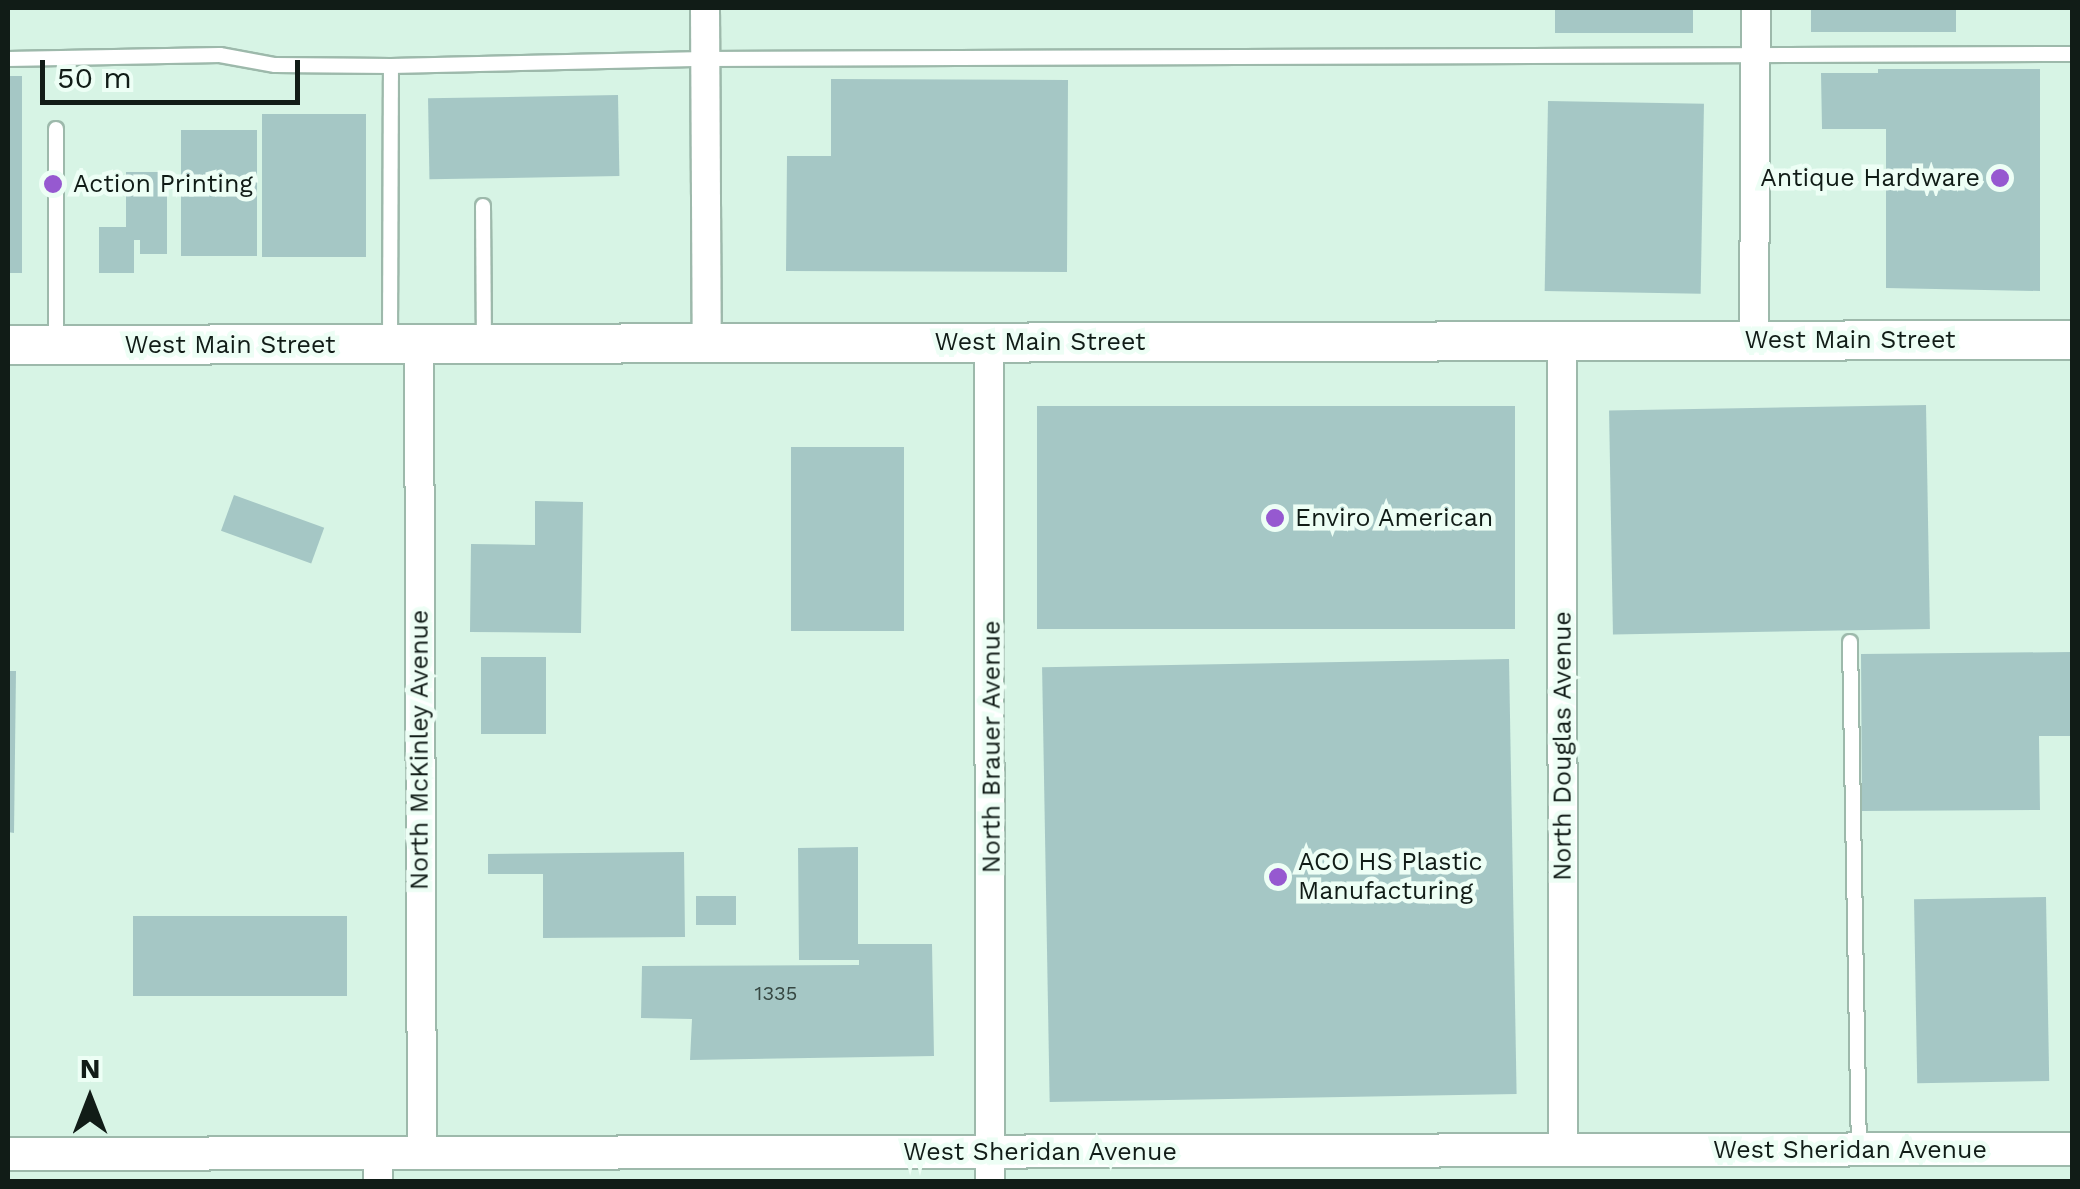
<!DOCTYPE html>
<html>
<head>
<meta charset="utf-8">
<style>
  body { margin:0 }
  #map { position:relative; width:2080px; height:1189px; overflow:hidden; background:#d7f4e5; font-family:"Work Sans",sans-serif }
  div>[style] { position:absolute }
  .building>* { inset:0; background:#a5c7c5; transform-origin:0 0 }
  .roads { filter:drop-shadow(2px 0 #9db9ab) drop-shadow(-2px 0 #9db9ab) drop-shadow(0 2px #9db9ab) drop-shadow(0 -2px #9db9ab) }
  .service>* { height:14px; margin:-7px; padding:0 7px; transform-origin:7px; border-radius:7px; background:#fff }
  .minor>* { height:28px; margin:-14px; padding:0 14px; transform-origin:14px; border-radius:14px; background:#fff }
  .tertiary>* { height:32px; margin:-16px; padding:0 16px; transform-origin:16px; border-radius:16px; background:#fff }
  .secondary>* { height:38px; margin:-19px; padding:0 19px; transform-origin:19px; border-radius:19px; background:#fff }
  .dots>* { width:28px; height:28px; translate:-50% -50%; box-sizing:border-box; border:5px solid #edfef5; border-radius:50% }
  span { translate:-50% -50%; white-space:nowrap; text-align:center; line-height:1.15; -webkit-text-stroke:9px #edfef5; paint-order:stroke }
  .number-label { font-size:20px; color:#364742 }
  .number-label span { -webkit-text-stroke-width:0 }
  .poi-label { font-size:25px; color:#111c17 }
  .right { translate:-100% -50%; text-align:right }
  .left { translate:0 -50%; text-align:left }
  .street-label { font-size:25px; color:#111c17 }
  .frame { position:absolute; inset:0; border:10px solid #111c17; pointer-events:none }
  .north { position:absolute; left:40px; top:1049px; width:100px; height:100px; -webkit-text-stroke:8px #edfef5; paint-order:stroke; rotate:0deg; font-size:28px; font-weight:700; line-height:40px; text-align:center; color:#111c17 }
  .north::after { content:''; display:block; margin:auto; width:35px; height:45px; background:#111c17; clip-path:polygon(50% 0,100% 100%,50% 72%,0 100%) }
  .scale { position:absolute; left:40px; top:60px; width:260px; height:45px; box-sizing:border-box; border:5px solid #111c17; border-top:0; padding-left:12px; font-size:30px; line-height:35px; white-space:nowrap; color:#111c17; -webkit-text-stroke:8px #edfef5; paint-order:stroke }
</style>
</head>
<body>
<div id="map">
  <div class="building">
    <div style="left:1555px;top:8px;width:138px;height:25px"></div>
    <div style="left:1811px;top:8px;width:145px;height:24px"></div>
    <div style="clip-path:polygon(1878px 69px,2040px 69px,2040px 291px,1886px 288px,1886px 129px,1822px 129px,1821px 73px,1878px 73px)"></div>
    <div style="left:8px;top:76px;width:14px;height:197px"></div>
    <div style="clip-path:polygon(831px 79px,1068px 80px,1067px 272px,786px 271px,787px 156px,831px 156px)"></div>
    <div style="left:618px;top:95px;width:81px;height:190px;rotate:89deg"></div>
    <div style="left:1548px;top:101px;width:156px;height:190px;rotate:1deg"></div>
    <div style="left:262px;top:114px;width:104px;height:143px"></div>
    <div style="left:257px;top:130px;width:126px;height:76px;rotate:90deg"></div>
    <div style="clip-path:polygon(126px 172px,167px 172px,167px 254px,140px 254px,140px 240px,134px 240px,134px 273px,99px 273px,99px 227px,126px 227px)"></div>
    <div style="left:1926px;top:405px;width:224px;height:317px;rotate:89deg"></div>
    <div style="left:1037px;top:406px;width:478px;height:223px"></div>
    <div style="left:904px;top:447px;width:184px;height:113px;rotate:90deg"></div>
    <div style="left:234px;top:495px;width:96px;height:38px;rotate:20deg"></div>
    <div style="clip-path:polygon(535px 501px,583px 502px,581px 633px,470px 632px,471px 544px,535px 545px)"></div>
    <div style="clip-path:polygon(2072px 652px,2072px 736px,2039px 736px,2040px 810px,1862px 811px,1861px 654px)"></div>
    <div style="left:481px;top:657px;width:65px;height:77px"></div>
    <div style="left:1509px;top:659px;width:435px;height:467px;rotate:89deg"></div>
    <div style="clip-path:polygon(8px 671px,16px 671px,14px 833px,8px 832px)"></div>
    <div style="clip-path:polygon(858px 847px,858px 944px,932px 944px,934px 1056px,690px 1060px,692px 1019px,641px 1018px,642px 966px,859px 965px,859px 960px,799px 960px,798px 848px)"></div>
    <div style="clip-path:polygon(684px 852px,685px 937px,543px 938px,543px 874px,488px 874px,488px 854px)"></div>
    <div style="left:696px;top:896px;width:40px;height:29px"></div>
    <div style="left:2046px;top:897px;width:184px;height:132px;rotate:89deg"></div>
    <div style="left:133px;top:916px;width:214px;height:80px"></div>
  </div>
  <div class="roads">
    <div class="service">
      <div style="left:8px;top:59px;width:212px;rotate:-1.1deg"></div>
      <div style="left:220px;top:55px;width:56px;rotate:10.3deg"></div>
      <div style="left:275px;top:65px;width:116px;rotate:0.5deg"></div>
      <div style="left:391px;top:66px;width:314px;rotate:-1.3deg"></div>
      <div style="left:705px;top:59px;width:1367px;rotate:-0.21deg"></div>
      <div style="left:56px;top:129px;width:215px;rotate:90deg"></div>
      <div style="left:483px;top:206px;width:133px;rotate:89.6deg"></div>
      <div style="left:390px;top:340px;width:274px;rotate:-89.8deg"></div>
      <div style="left:1850px;top:642px;width:508px;rotate:88.99deg"></div>
    </div>
    <div class="minor">
      <div style="left:705px;top:8px;width:335px;rotate:89.7deg"></div>
      <div style="left:1754px;top:341px;width:333px;rotate:-89.7deg"></div>
      <div style="left:989px;top:342px;width:840px;rotate:89.93deg"></div>
      <div style="left:1562px;top:342px;width:809px;rotate:89.93deg"></div>
      <div style="left:419px;top:346px;width:807px;rotate:89.79deg"></div>
      <div style="left:378px;top:1153px;width:29px;rotate:90deg"></div>
    </div>
    <div class="tertiary">
      <div style="left:8px;top:1154px;width:2064px;rotate:-0.14deg"></div>
    </div>
    <div class="secondary">
      <div style="left:8px;top:345px;width:2064px;rotate:-0.14deg"></div>
    </div>
  </div>
  <div class="dots">
    <div style="left:2000px;top:178px;background:#9659d0"></div>
    <div style="left:53px;top:184px;background:#9659d0"></div>
    <div style="left:1275px;top:518px;background:#9659d0"></div>
    <div style="left:1278px;top:877px;background:#9659d0"></div>
  </div>
  <div class="number-label">
    <span style="left:776px;top:993px">1335</span>
  </div>
  <div class="poi-label">
    <span class="right" style="left:1980px;top:178px">Antique Hardware</span>
    <span class="left" style="left:73px;top:184px">Action Printing</span>
    <span class="left" style="left:1295px;top:518px">Enviro American</span>
    <span class="left" style="left:1298px;top:877px">ACO HS Plastic<br>Manufacturing</span>
  </div>
  <div class="street-label">
    <span style="left:1850px;top:340px">West Main Street</span>
    <span style="left:1040px;top:342px">West Main Street</span>
    <span style="left:230px;top:345px">West Main Street</span>
    <span style="left:1563px;top:746px;rotate:-90deg">North Douglas Avenue</span>
    <span style="left:992px;top:747px;rotate:-90deg">North Brauer Avenue</span>
    <span style="left:420px;top:750px;rotate:-90deg">North McKinley Avenue</span>
    <span style="left:1850px;top:1150px">West Sheridan Avenue</span>
    <span style="left:1040px;top:1152px">West Sheridan Avenue</span>
  </div>
  <div class="frame"></div>
  <div class="north">N</div>
  <div class="scale">50 m</div>
</div>
</body>
</html>
